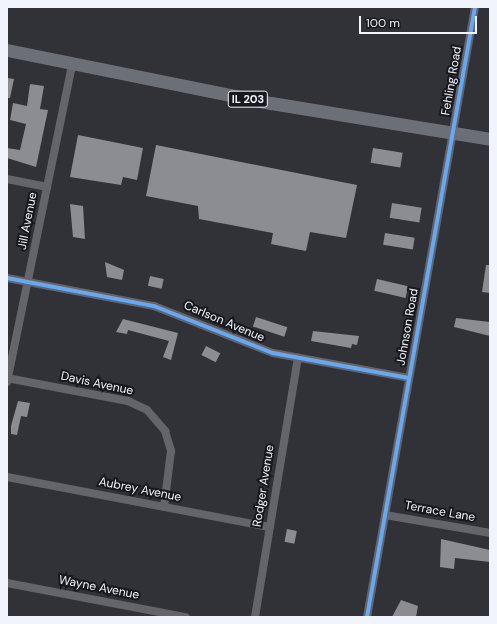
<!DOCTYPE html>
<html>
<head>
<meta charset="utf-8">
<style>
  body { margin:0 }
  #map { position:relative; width:497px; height:624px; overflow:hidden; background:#303238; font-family:"DM Sans",sans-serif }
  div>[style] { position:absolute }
  .building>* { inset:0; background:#8c8d93; transform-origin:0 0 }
  .minor>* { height:8px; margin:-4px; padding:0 4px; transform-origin:4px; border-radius:4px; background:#64656a }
  .primary>* { height:13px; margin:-6.5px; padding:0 6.5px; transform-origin:6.5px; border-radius:6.5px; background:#6d6f77 }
  .cycleway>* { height:4px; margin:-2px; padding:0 2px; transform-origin:2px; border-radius:2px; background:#66a8f1 }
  span { translate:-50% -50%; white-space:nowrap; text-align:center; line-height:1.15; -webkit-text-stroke:4px #17181d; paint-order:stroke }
  .shield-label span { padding:1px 3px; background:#17181d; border:1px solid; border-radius:3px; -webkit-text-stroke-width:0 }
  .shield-label { font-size:11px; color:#f2f4fc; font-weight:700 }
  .street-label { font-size:12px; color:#f2f4fc }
  .frame { position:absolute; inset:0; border:8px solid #f2f4fc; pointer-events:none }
  .scale { position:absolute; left:359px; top:16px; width:118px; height:18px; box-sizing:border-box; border:2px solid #f2f4fc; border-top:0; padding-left:5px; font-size:12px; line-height:14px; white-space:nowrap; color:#f2f4fc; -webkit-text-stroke:3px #17181d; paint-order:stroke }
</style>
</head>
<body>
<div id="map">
  <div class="building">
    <div style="clip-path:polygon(7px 78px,14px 79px,10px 98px,7px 98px)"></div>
    <div style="clip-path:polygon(30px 84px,44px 86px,40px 109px,48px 110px,36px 167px,7px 158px,7px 148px,20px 150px,26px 124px,10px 120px,13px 103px,27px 106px)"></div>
    <div style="clip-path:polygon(78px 135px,143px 148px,137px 180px,123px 177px,121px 185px,70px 177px)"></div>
    <div style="clip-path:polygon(156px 145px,357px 185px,346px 238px,310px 232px,306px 251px,271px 244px,273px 233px,199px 219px,198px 206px,146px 196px)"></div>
    <div style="left:373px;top:148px;width:30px;height:15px;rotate:9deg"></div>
    <div style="left:392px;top:203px;width:30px;height:15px;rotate:9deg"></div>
    <div style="clip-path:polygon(70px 204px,83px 206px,85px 239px,73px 237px)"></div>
    <div style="left:385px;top:233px;width:30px;height:12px;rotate:9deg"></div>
    <div style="clip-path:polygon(105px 262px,124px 270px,122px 280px,107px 277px)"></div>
    <div style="clip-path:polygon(486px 265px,490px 265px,490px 293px,482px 292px)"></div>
    <div style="left:150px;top:276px;width:14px;height:10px;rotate:12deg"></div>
    <div style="left:377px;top:279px;width:32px;height:12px;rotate:13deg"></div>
    <div style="left:256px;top:317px;width:33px;height:10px;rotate:18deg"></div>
    <div style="clip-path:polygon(456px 318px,490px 322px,490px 336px,454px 327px)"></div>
    <div style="clip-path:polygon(123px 319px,178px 333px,171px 360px,163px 357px,169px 341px,128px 330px,127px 334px,116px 332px)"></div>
    <div style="clip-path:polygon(313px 331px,359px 336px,357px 345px,352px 344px,351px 348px,311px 341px)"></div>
    <div style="left:206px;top:346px;width:16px;height:10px;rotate:27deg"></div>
    <div style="clip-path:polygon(18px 401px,30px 403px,27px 417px,21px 416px,17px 435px,11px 434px,11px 426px)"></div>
    <div style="left:287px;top:529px;width:10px;height:13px;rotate:11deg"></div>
    <div style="clip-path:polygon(441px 539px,490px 550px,490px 562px,455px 558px,454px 569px,440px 567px)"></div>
    <div style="clip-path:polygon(401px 600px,418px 606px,416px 617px,392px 617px)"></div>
  </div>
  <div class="minor">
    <div style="left:7px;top:179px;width:41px;rotate:11.3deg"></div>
    <div style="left:7px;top:278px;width:150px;rotate:10.8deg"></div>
    <div style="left:154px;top:306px;width:128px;rotate:21.6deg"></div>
    <div style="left:273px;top:353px;width:138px;rotate:10.4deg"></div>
    <div style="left:7px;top:378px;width:123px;rotate:10.8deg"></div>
    <div style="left:128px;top:401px;width:21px;rotate:25deg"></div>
    <div style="left:147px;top:410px;width:28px;rotate:49deg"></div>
    <div style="left:165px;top:431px;width:21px;rotate:73deg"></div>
    <div style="left:171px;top:451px;width:56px;rotate:97.1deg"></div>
    <div style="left:7px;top:382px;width:324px;rotate:-78.4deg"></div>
    <div style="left:7px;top:477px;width:267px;rotate:10.8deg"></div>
    <div style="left:385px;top:515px;width:107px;rotate:9.7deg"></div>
    <div style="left:7px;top:583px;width:182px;rotate:10.8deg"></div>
    <div style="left:255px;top:617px;width:263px;rotate:-80.6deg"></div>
    <div style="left:367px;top:617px;width:619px;rotate:-79.96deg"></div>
  </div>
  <div class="primary">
    <div style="left:7px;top:50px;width:269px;rotate:11.4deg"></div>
    <div style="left:271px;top:103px;width:222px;rotate:9.3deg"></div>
  </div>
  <div class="cycleway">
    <div style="left:7px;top:278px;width:150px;rotate:10.8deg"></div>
    <div style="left:154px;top:306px;width:128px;rotate:21.6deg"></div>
    <div style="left:273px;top:353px;width:138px;rotate:10.4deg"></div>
    <div style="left:367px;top:617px;width:619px;rotate:-79.96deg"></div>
  </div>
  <div class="shield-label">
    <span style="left:248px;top:99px">IL 203</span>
  </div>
  <div class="street-label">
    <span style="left:452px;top:81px;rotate:-80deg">Fehling Road</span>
    <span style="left:28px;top:221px;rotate:-79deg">Jill Avenue</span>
    <span style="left:224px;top:322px;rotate:23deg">Carlson Avenue</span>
    <span style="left:408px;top:327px;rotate:-80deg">Johnson Road</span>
    <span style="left:97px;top:384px;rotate:12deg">Davis Avenue</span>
    <span style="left:264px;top:486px;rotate:-81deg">Rodger Avenue</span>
    <span style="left:140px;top:490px;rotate:11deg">Aubrey Avenue</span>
    <span style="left:440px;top:512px;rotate:10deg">Terrace Lane</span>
    <span style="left:99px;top:588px;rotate:11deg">Wayne Avenue</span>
  </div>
  <div class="frame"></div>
  <div class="scale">100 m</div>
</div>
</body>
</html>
